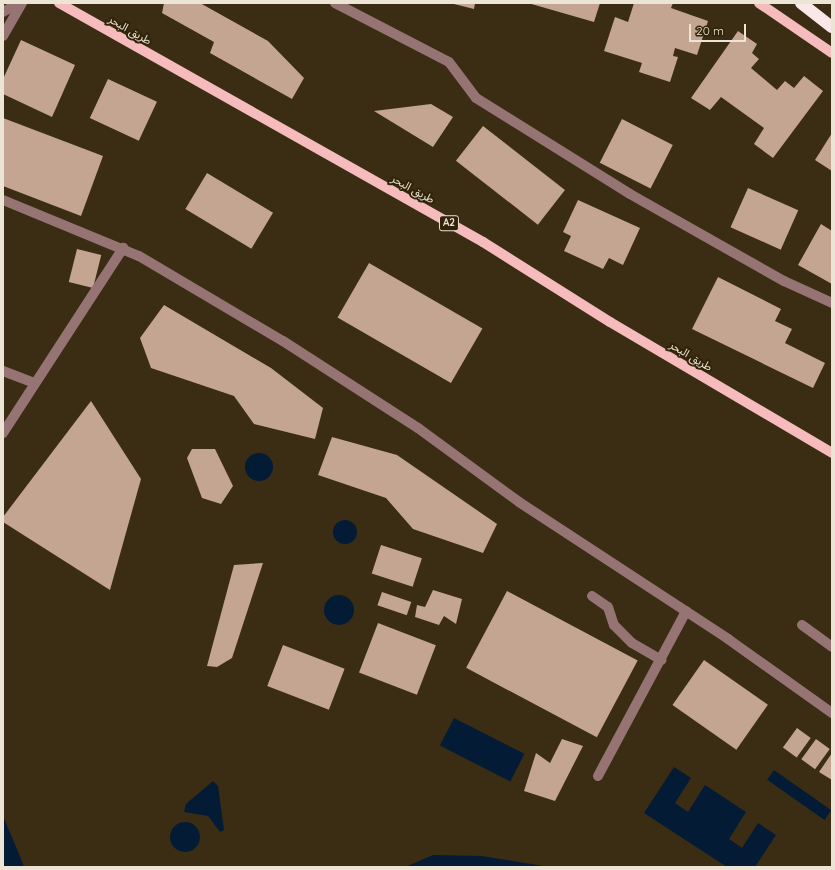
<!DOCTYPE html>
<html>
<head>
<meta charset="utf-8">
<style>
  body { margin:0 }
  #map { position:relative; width:835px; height:870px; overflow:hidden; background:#3a2d13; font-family:Quicksand,"Noto Sans Arabic",sans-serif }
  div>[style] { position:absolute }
  .water>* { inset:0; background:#041b36; transform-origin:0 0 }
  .round { border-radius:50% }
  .building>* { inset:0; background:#c3a591; transform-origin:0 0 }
  .minor>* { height:10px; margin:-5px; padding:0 5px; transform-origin:5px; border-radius:5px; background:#977474 }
  .major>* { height:10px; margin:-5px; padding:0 5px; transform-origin:5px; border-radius:5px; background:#f6bcbd }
  .highway>* { height:12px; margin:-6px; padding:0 6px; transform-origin:6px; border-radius:6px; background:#fae8e8 }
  span { translate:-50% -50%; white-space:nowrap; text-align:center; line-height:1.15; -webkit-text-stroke:4px #302309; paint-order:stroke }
  .shield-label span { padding:1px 3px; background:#302309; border:1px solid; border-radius:3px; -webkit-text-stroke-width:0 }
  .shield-label { font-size:10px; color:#ece4d5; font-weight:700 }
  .street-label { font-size:11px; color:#ece4d5 }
  .frame { position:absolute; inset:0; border:4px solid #ece4d5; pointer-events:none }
  .scale { position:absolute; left:689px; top:24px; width:57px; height:18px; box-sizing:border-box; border:2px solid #ece4d5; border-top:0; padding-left:5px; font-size:12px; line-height:14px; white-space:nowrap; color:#ece4d5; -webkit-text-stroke:3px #302309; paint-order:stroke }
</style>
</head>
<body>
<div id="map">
  <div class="water">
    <div class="round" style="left:245px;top:453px;width:28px;height:28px"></div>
    <div class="round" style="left:333px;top:520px;width:24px;height:24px"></div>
    <div class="round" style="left:324px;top:595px;width:30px;height:30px"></div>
    <div style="left:454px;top:718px;width:79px;height:31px;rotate:27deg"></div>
    <div style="clip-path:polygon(674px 767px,691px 778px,675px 803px,688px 812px,705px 785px,746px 812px,729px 839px,742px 848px,758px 823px,776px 835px,755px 867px,727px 867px,644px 813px)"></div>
    <div style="left:774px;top:770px;width:70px;height:12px;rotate:35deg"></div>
    <div style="clip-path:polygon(213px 781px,218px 786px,224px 830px,220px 832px,208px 816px,184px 812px,186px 804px)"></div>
    <div style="clip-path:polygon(3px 816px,19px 854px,24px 867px,3px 867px)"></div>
    <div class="round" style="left:170px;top:822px;width:30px;height:30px"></div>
    <div style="clip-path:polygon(433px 855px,481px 856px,550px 867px,405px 867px)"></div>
  </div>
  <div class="building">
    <div style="clip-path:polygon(164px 3px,200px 3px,268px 41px,304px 78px,292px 99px,210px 53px,214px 42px,162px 13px)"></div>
    <div style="clip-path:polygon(450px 3px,475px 3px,474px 9px)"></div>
    <div style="clip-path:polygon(528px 3px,600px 3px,594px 22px)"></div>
    <div style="clip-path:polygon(634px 3px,673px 3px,671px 8px,708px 21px,697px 55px,675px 48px,673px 56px,678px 57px,670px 82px,639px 72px,642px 63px,604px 51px,615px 17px,628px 22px)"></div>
    <div style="clip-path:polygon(738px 31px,757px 44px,752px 53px,759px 59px,751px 68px,777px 90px,785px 81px,794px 88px,804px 76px,823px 91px,773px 158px,754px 144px,764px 128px,721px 97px,710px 110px,691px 98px)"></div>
    <div style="clip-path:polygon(21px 40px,75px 65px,52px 117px,3px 94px,3px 79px)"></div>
    <div style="left:108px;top:79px;width:54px;height:43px;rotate:25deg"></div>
    <div style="clip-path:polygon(431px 104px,453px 117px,433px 147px,374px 111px)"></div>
    <div style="clip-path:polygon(3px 118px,103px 156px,81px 216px,3px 186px)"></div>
    <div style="left:622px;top:119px;width:57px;height:49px;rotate:27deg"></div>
    <div style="left:483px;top:126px;width:104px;height:44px;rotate:38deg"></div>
    <div style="clip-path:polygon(832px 133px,832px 171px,815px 160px)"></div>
    <div style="left:207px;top:173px;width:77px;height:42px;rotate:31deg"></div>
    <div style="left:748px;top:188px;width:55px;height:43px;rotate:24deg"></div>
    <div style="clip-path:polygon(578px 200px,640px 228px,623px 265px,609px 258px,603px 269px,564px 251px,571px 236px,563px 232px)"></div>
    <div style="clip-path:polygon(821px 224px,832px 231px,832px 284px,798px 265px)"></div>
    <div style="left:77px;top:249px;width:25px;height:34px;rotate:14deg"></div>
    <div style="left:369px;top:263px;width:131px;height:63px;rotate:30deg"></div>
    <div style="clip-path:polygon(718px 277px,781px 309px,775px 321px,792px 329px,785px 343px,825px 363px,813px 388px,692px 329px)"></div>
    <div style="clip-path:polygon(164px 305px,271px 368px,323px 408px,315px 439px,254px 424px,234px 396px,151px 368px,140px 338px)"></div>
    <div style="clip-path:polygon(91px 401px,141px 479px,110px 590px,3px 522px,3px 517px)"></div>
    <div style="clip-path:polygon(332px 437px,397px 455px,497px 524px,483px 553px,413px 529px,386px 498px,318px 475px)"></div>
    <div style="clip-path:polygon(192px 449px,215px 449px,233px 486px,221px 504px,202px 498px,187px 458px)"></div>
    <div style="left:381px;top:545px;width:43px;height:30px;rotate:18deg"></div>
    <div style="clip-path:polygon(263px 563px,232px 658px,217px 667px,207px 666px,234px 565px)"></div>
    <div style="clip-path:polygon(433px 590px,462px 599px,456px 624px,444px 616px,439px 625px,415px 617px,417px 605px,425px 607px)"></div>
    <div style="left:507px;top:591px;width:148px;height:87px;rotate:28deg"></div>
    <div style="left:382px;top:592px;width:31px;height:14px;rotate:19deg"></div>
    <div style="left:378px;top:623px;width:62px;height:53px;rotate:21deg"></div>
    <div style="left:283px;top:645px;width:66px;height:44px;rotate:21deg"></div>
    <div style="left:704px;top:660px;width:78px;height:55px;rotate:35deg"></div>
    <div style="left:797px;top:728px;width:17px;height:24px;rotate:36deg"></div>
    <div style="clip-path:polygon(562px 739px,583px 746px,555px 801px,524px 791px,536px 753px,550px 763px)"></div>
    <div style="left:816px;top:739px;width:17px;height:25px;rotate:36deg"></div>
    <div style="clip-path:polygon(832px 753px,832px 780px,819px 772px)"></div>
  </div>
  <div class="minor">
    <div style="left:335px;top:3px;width:128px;rotate:27.4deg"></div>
    <div style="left:449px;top:62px;width:45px;rotate:53.1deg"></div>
    <div style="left:476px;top:98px;width:181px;rotate:31.9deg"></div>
    <div style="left:630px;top:194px;width:177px;rotate:29.5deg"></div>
    <div style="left:784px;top:281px;width:53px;rotate:24.6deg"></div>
    <div style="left:3px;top:12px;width:18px;rotate:-29deg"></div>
    <div style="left:3px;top:36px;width:38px;rotate:-60deg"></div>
    <div style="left:3px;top:200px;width:147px;rotate:22.4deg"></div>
    <div style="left:139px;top:256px;width:167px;rotate:30.6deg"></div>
    <div style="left:283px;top:341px;width:161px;rotate:32.8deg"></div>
    <div style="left:418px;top:428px;width:125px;rotate:36.2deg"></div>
    <div style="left:519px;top:502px;width:250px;rotate:33.2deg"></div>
    <div style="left:728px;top:639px;width:128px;rotate:35.4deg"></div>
    <div style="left:3px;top:371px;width:34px;rotate:21deg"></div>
    <div style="left:3px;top:433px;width:221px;rotate:-57deg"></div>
    <div style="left:592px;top:596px;width:19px;rotate:35deg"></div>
    <div style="left:608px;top:607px;width:19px;rotate:72deg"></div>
    <div style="left:614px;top:625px;width:25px;rotate:45deg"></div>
    <div style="left:632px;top:643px;width:34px;rotate:30deg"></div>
    <div style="left:802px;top:625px;width:37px;rotate:36deg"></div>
    <div style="left:598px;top:776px;width:187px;rotate:-61.9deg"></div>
  </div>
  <div class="major">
    <div style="left:59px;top:3px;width:487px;rotate:29.4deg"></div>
    <div style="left:483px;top:242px;width:150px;rotate:32.2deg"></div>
    <div style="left:610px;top:322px;width:258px;rotate:30.5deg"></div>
    <div style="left:759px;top:3px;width:88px;rotate:34.4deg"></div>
  </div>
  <div class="highway">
    <div style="left:801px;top:3px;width:39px;rotate:38deg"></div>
  </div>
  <div class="shield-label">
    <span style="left:449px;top:223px">A2</span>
  </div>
  <div class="street-label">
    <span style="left:130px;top:30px;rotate:30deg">طريق البحر</span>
    <span style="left:413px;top:189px;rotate:29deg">طريق البحر</span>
    <span style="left:691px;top:356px;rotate:31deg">طريق البحر</span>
  </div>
  <div class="frame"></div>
  <div class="scale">20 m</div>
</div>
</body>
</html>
